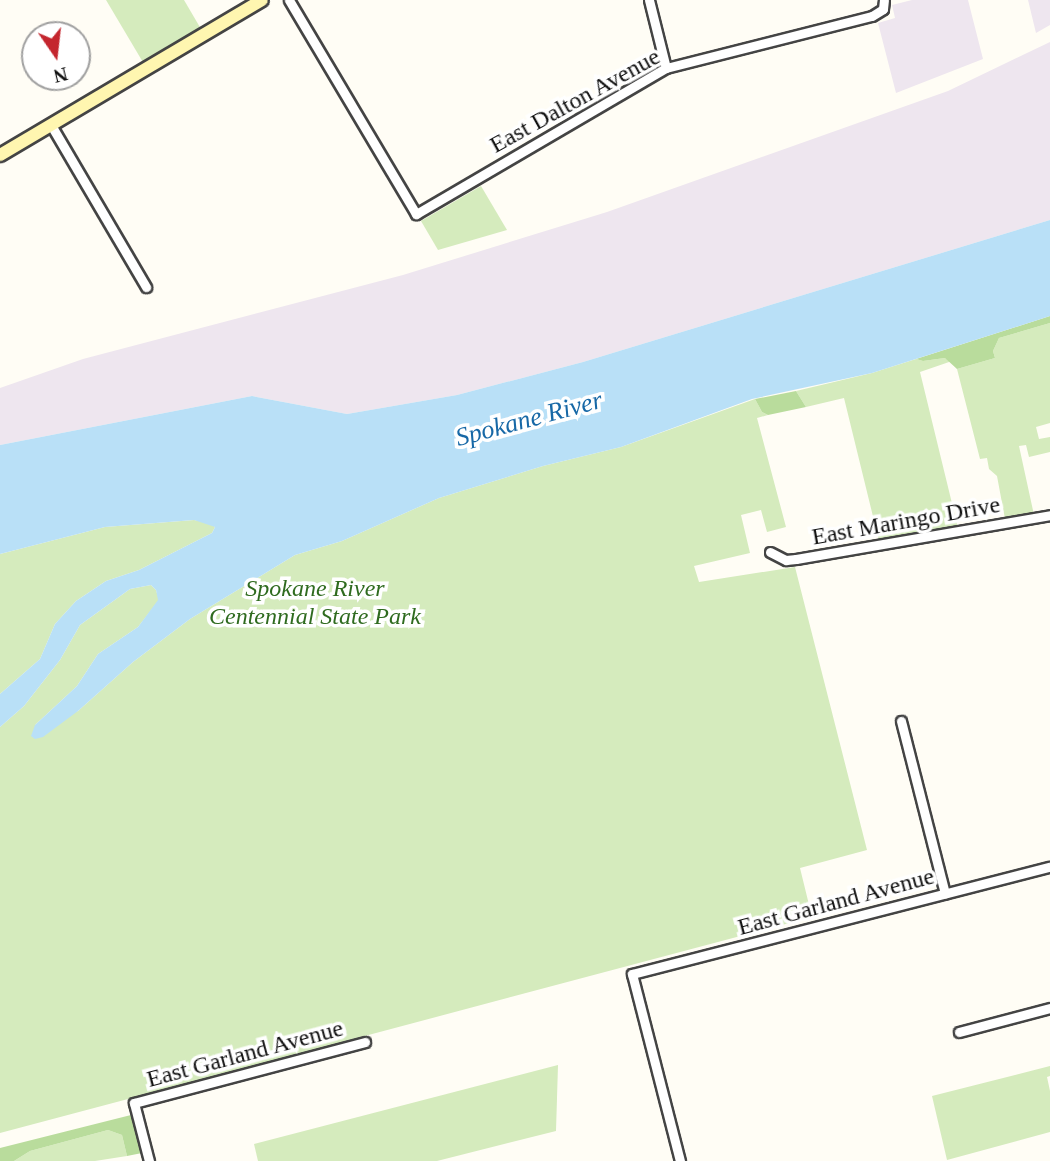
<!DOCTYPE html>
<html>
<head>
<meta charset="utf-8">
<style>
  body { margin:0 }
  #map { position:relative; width:1050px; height:1161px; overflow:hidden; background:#fffdf5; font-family:"Times New Roman",serif }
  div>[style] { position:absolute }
  .industrial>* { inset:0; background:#eee6ef }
  .green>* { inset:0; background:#d5ebbd }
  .forest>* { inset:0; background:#b9dc9c }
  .water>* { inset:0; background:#b9e0f7 }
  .roads { filter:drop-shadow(2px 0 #444) drop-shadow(-2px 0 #444) drop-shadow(0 2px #444) drop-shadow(0 -2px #444) }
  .street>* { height:9px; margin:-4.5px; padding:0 4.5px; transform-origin:4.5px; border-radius:4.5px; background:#fff }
  .secondary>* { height:12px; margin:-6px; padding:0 6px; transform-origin:6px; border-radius:6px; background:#fff6b0 }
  span { translate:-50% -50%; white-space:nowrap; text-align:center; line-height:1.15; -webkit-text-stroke:7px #fff; paint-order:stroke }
  .street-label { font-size:24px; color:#111 }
  .park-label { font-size:24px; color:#2f6b1f; font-style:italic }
  .water-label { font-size:26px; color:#1768a6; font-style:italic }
  .north { position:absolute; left:21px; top:21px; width:70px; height:70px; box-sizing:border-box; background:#fff; border:2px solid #a0a0a0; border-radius:50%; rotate:166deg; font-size:19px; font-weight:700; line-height:28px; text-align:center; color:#111 }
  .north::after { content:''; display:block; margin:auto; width:24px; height:32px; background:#c4262e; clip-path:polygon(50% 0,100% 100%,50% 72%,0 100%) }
</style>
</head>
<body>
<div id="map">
  <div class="industrial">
    <div style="clip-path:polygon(912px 0,968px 0,983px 59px,896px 93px,878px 23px,895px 18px,892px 5px)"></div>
    <div style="clip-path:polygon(1028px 0,1050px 0,1050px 25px,1036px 33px)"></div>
    <div style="clip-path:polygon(1050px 42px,1050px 220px,583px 362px,457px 395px,347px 414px,252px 396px,0 445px,0 388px,83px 359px,403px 275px,607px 212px,948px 91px)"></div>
  </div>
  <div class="green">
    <div style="clip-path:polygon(106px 0,184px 0,201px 29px,144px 64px)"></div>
    <div style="clip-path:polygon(481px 186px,507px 230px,438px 250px,421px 221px)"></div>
    <div style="clip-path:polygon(1050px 323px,1050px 423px,1036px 427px,1039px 439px,1050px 437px,1050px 452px,1029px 457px,1026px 445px,1019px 446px,1034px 515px,1005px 519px,997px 476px,989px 469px,987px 458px,980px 459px,957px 369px,995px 358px,993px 351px,999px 338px)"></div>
    <div style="clip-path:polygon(945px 358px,952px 361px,920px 372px,958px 528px,879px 541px,844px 398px,806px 407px,796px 391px,872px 373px,916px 359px,923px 361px)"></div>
    <div style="clip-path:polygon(755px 399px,762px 412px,768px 415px,757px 418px,786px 527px,767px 532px,761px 510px,741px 515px,750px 553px,694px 566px,699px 582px,795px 567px,867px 850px,800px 868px,812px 917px,0 1133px,0 727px,24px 706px,60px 660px,80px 625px,130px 589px,151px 585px,156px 590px,159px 600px,138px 627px,98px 654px,77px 686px,35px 725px,78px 711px,133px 662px,190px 619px,295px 555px,342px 541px,439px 498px,543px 466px,621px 447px)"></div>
    <div style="clip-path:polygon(194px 520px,211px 523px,215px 527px,212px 533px,139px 570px,106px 581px,76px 601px,55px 624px,40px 659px,0 694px,0 554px,105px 527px)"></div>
    <div style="clip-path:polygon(558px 1065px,556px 1131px,437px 1161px,258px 1161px,254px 1144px)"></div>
    <div style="clip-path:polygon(1050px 1066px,1050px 1076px,1047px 1077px,1050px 1091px,1050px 1132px,947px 1160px,932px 1096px)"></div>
    <div style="clip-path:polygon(108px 1130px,122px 1135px,127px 1156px,95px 1161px,14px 1161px,30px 1151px)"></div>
  </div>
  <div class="forest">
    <div style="clip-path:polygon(1050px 316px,1050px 323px,999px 338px,993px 351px,995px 358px,957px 369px,945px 358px,923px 361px,916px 359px)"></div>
    <div style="clip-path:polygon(796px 391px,806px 407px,768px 415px,762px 412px,755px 399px)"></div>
    <div style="clip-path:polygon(131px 1115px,142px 1153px,127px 1156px,122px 1135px,108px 1130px,30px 1151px,14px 1161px,0 1161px,0 1148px)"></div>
  </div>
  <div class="water">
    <div style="clip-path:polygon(1050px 220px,1050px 316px,872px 373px,752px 399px,621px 447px,543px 466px,439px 498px,342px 541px,295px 555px,190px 619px,133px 662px,78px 711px,43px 737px,35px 739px,31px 736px,35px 725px,77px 686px,98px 654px,138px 627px,158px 600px,156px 590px,151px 585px,130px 589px,80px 625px,60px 660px,24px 706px,0 727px,0 694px,40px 659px,55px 624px,76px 601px,106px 581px,139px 570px,212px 533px,215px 527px,194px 520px,105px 527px,0 554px,0 445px,252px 396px,347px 414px,457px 395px,583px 362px)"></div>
  </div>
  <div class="roads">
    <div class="street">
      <div style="left:289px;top:0;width:249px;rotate:59.3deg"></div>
      <div style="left:416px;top:214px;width:290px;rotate:-30.3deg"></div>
      <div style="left:666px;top:68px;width:212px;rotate:-14.2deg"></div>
      <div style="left:872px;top:16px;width:13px;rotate:-32deg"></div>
      <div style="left:883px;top:9px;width:9px;rotate:-84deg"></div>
      <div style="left:649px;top:0;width:70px;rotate:76deg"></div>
      <div style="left:51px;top:125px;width:188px;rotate:59.6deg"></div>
      <div style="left:770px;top:552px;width:18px;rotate:27deg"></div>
      <div style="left:786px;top:560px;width:10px;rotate:-6deg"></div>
      <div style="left:796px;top:559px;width:258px;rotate:-9.8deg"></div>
      <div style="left:901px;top:721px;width:178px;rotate:75.7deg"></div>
      <div style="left:959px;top:1032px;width:94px;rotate:-14.8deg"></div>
      <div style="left:149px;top:1161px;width:60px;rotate:-104.5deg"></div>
      <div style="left:134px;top:1103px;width:239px;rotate:-14.8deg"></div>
      <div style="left:680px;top:1161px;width:193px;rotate:-104.4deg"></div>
      <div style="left:632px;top:974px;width:431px;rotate:-14.4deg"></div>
    </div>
    <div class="secondary">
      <div style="left:0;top:155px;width:304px;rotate:-30.6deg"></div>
    </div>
  </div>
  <div class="street-label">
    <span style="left:575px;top:101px;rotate:-29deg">East Dalton Avenue</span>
    <span style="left:906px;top:521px;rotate:-10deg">East Maringo Drive</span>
    <span style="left:836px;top:902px;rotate:-15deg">East Garland Avenue</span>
    <span style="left:245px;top:1054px;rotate:-15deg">East Garland Avenue</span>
  </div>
  <div class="park-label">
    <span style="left:315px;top:603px">Spokane River<br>Centennial State Park</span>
  </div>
  <div class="water-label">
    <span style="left:529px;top:419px;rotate:-15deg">Spokane River</span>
  </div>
  <div class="north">N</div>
</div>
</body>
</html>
